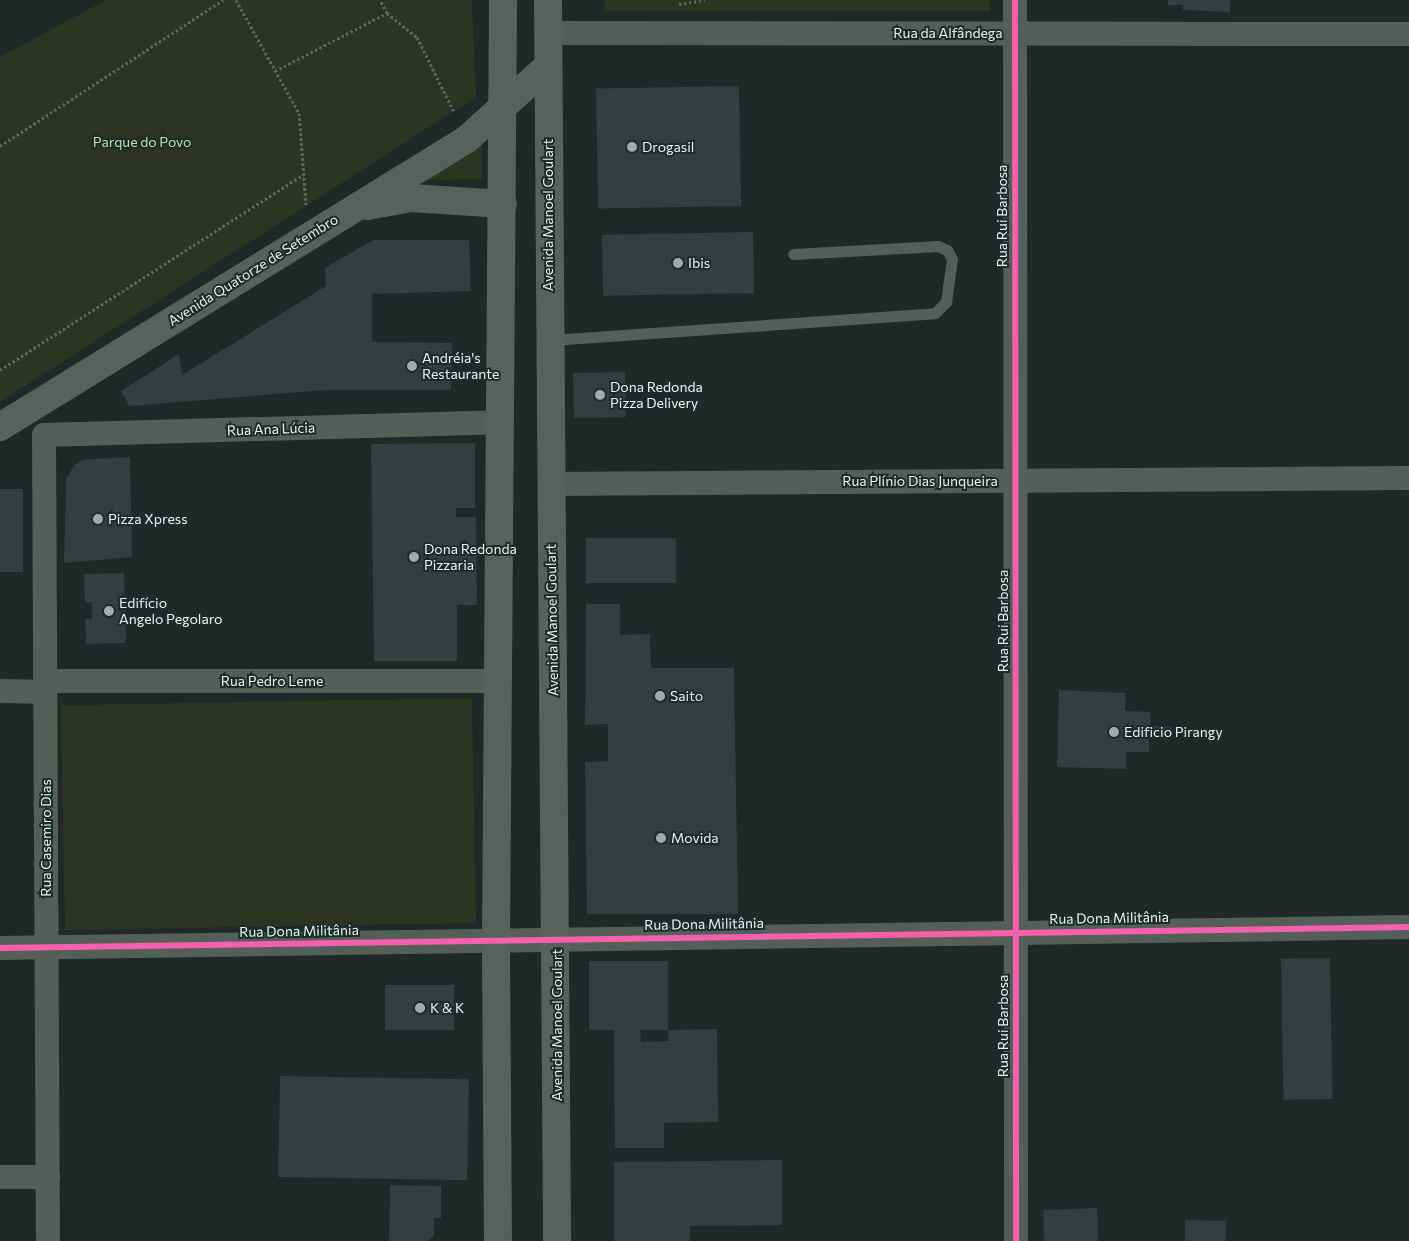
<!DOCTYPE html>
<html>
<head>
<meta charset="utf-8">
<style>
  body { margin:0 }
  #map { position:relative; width:1409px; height:1241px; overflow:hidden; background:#1f2927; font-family:Commissioner,sans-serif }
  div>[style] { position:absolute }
  .green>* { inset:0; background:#2d3422; transform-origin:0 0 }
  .building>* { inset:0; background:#323e3f; transform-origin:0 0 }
  .path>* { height:3px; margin-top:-1.5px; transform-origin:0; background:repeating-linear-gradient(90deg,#5c6561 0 2.5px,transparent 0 5px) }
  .lane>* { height:11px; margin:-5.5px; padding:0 5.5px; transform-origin:5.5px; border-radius:5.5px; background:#555f59 }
  .street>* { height:24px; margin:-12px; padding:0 12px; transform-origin:12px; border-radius:12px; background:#555f59 }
  .secondary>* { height:28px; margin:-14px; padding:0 14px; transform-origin:14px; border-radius:14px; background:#56625b }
  .cycleway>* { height:6px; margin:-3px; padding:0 3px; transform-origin:3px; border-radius:3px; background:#f560ab }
  .dots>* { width:14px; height:14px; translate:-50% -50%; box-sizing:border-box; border:2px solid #1b2d2a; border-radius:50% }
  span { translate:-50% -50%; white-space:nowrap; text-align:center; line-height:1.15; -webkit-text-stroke:4px #1b2d2a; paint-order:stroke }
  .street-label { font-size:14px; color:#e7f2f0 }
  .park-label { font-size:14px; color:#c9dca2 }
  .poi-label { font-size:14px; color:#e7f2f0 }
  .left { translate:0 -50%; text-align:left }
</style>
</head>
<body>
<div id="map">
  <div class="green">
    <div style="clip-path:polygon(106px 0,472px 0,476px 97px,0 402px,0 57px)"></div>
    <div style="left:605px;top:0;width:385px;height:11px"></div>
    <div style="clip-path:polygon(482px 145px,482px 179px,423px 180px)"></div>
    <div style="left:472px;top:698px;width:225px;height:411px;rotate:89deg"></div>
  </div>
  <div class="building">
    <div style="clip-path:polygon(1168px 0,1230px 0,1230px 12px,1183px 10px,1183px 5px,1168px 5px)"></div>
    <div style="left:739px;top:86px;width:120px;height:143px;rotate:89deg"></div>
    <div style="left:753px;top:232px;width:61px;height:151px;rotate:89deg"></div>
    <div style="clip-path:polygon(373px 240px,469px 240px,471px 291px,372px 294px,372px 342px,452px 343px,451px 390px,325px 390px,129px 406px,121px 391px,179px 354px,182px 375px,326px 286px,325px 268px)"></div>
    <div style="left:625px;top:372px;width:45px;height:52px;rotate:89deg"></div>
    <div style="clip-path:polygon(475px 443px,475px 508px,456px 508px,456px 517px,476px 517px,477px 605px,457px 605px,457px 661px,374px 661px,371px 444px)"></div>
    <div style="clip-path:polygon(130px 457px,132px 557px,64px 563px,66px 480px,74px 465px,82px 460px)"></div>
    <div style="left:0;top:489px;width:23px;height:83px"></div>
    <div style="left:586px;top:538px;width:90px;height:45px"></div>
    <div style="clip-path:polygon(124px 573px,126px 643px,86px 644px,85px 619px,92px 619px,92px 602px,85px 602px,84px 574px)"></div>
    <div style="clip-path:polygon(586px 604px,620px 604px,620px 635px,650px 634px,651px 668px,734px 668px,738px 914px,587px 914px,585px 762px,608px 761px,608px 724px,585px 725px)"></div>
    <div style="clip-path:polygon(1059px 690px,1126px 693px,1125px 711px,1151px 712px,1150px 726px,1171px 727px,1171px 739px,1149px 738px,1149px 752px,1126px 752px,1126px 769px,1057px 767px)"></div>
    <div style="left:1330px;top:958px;width:141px;height:49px;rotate:89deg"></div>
    <div style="clip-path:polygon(evenodd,589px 961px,668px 961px,668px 1030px,717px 1029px,718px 1122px,664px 1123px,664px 1148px,615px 1148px,614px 1030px,589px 1030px,589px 961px,640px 1030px,668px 1030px,669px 1041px,641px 1042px,640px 1030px)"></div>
    <div style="left:454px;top:985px;width:45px;height:69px;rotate:90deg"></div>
    <div style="left:280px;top:1076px;width:189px;height:101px;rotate:1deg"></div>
    <div style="clip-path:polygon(782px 1160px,782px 1225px,690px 1226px,690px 1241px,614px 1241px,614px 1162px)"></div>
    <div style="clip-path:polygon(390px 1185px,441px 1186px,441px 1218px,434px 1218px,434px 1236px,427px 1241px,389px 1241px)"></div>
    <div style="left:1097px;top:1208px;width:33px;height:54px;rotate:88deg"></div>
    <div style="left:1185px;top:1220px;width:41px;height:21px;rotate:1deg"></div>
  </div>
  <div class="path">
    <div style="left:236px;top:0;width:129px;rotate:60.9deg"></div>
    <div style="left:299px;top:113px;width:92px;rotate:85.6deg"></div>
    <div style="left:679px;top:4px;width:26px;rotate:-9deg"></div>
    <div style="left:387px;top:13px;width:38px;rotate:39deg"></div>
    <div style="left:417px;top:37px;width:84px;rotate:63.7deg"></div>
    <div style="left:275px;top:71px;width:126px;rotate:-27.4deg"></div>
    <div style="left:387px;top:13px;width:15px;rotate:-118deg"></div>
    <div style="left:0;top:146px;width:267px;rotate:-33.2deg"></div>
    <div style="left:0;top:370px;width:362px;rotate:-32.8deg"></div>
  </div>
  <div class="lane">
    <div style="left:551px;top:340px;width:385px;rotate:-4deg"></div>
    <div style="left:935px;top:313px;width:16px;rotate:-45deg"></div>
    <div style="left:946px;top:302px;width:43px;rotate:-82.1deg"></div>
    <div style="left:952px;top:259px;width:10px;rotate:-119deg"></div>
    <div style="left:947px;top:250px;width:10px;rotate:-156deg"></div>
    <div style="left:938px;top:246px;width:145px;rotate:176.8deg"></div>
  </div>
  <div class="street">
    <div style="left:1015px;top:0;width:1241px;rotate:89.95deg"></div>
    <div style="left:547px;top:33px;width:862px;rotate:0.07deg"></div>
    <div style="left:44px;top:435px;width:806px;rotate:89.72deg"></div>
    <div style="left:44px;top:435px;width:455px;rotate:-1.6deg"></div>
    <div style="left:550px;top:484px;width:859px;rotate:-0.4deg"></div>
    <div style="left:45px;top:681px;width:453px"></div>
    <div style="left:0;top:691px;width:45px;rotate:1.3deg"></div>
    <div style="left:0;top:948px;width:1409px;rotate:-0.85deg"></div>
    <div style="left:0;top:1177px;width:48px"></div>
  </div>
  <div class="secondary">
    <div style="left:548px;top:0;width:1241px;rotate:89.58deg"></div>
    <div style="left:367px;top:206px;width:45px;rotate:-10.3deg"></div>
    <div style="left:411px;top:198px;width:92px;rotate:3.7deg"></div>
    <div style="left:0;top:427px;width:549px;rotate:-31.66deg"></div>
    <div style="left:467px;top:139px;width:108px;rotate:-42deg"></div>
    <div style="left:498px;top:1241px;width:302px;rotate:-90.4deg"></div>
    <div style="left:496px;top:939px;width:939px;rotate:-89.57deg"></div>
  </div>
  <div class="cycleway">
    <div style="left:1015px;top:0;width:1241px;rotate:89.95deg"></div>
    <div style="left:0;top:948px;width:1409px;rotate:-0.85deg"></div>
  </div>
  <div class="dots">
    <div style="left:632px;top:147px;background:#a1acaa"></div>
    <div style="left:678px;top:263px;background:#a1acaa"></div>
    <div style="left:412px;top:366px;background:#a1acaa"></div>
    <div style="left:600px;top:395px;background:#a1acaa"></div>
    <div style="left:98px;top:519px;background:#a1acaa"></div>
    <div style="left:414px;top:557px;background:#a1acaa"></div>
    <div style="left:109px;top:611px;background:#a1acaa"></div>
    <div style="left:660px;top:696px;background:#a1acaa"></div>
    <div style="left:1114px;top:732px;background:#a1acaa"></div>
    <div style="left:661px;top:838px;background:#a1acaa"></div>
    <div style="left:420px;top:1008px;background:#a1acaa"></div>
  </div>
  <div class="street-label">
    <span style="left:948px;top:33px">Rua da Alfândega</span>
    <span style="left:548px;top:215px;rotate:-90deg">Avenida Manoel Goulart</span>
    <span style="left:1002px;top:216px;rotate:-90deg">Rua Rui Barbosa</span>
    <span style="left:253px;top:270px;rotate:-32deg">Avenida Quatorze de Setembro</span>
    <span style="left:271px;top:429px;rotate:-2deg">Rua Ana Lúcia</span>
    <span style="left:920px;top:481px">Rua Plínio Dias Junqueira</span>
    <span style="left:552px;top:620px;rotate:-91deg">Avenida Manoel Goulart</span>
    <span style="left:1003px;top:621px;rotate:-90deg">Rua Rui Barbosa</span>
    <span style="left:272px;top:681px">Rua Pedro Leme</span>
    <span style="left:46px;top:838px;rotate:-90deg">Rua Casemiro Dias</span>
    <span style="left:1109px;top:918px;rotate:-1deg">Rua Dona Militânia</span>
    <span style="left:704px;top:924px;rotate:-1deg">Rua Dona Militânia</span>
    <span style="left:299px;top:931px;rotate:-1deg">Rua Dona Militânia</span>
    <span style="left:557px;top:1025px;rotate:-90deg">Avenida Manoel Goulart</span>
    <span style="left:1003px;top:1026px;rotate:-90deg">Rua Rui Barbosa</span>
  </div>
  <div class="park-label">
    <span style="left:142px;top:142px">Parque do Povo</span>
  </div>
  <div class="poi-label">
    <span class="left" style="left:642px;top:147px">Drogasil</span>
    <span class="left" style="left:688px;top:263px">Ibis</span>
    <span class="left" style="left:422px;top:366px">Andréia's<br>Restaurante</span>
    <span class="left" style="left:610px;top:395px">Dona Redonda<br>Pizza Delivery</span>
    <span class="left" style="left:108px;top:519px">Pizza Xpress</span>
    <span class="left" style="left:424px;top:557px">Dona Redonda<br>Pizzaria</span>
    <span class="left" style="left:119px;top:611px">Edifício<br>Angelo Pegolaro</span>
    <span class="left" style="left:670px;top:696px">Saito</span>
    <span class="left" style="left:1124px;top:732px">Edificio Pirangy</span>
    <span class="left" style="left:671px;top:838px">Movida</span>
    <span class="left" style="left:430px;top:1008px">K &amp; K</span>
  </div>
</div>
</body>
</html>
